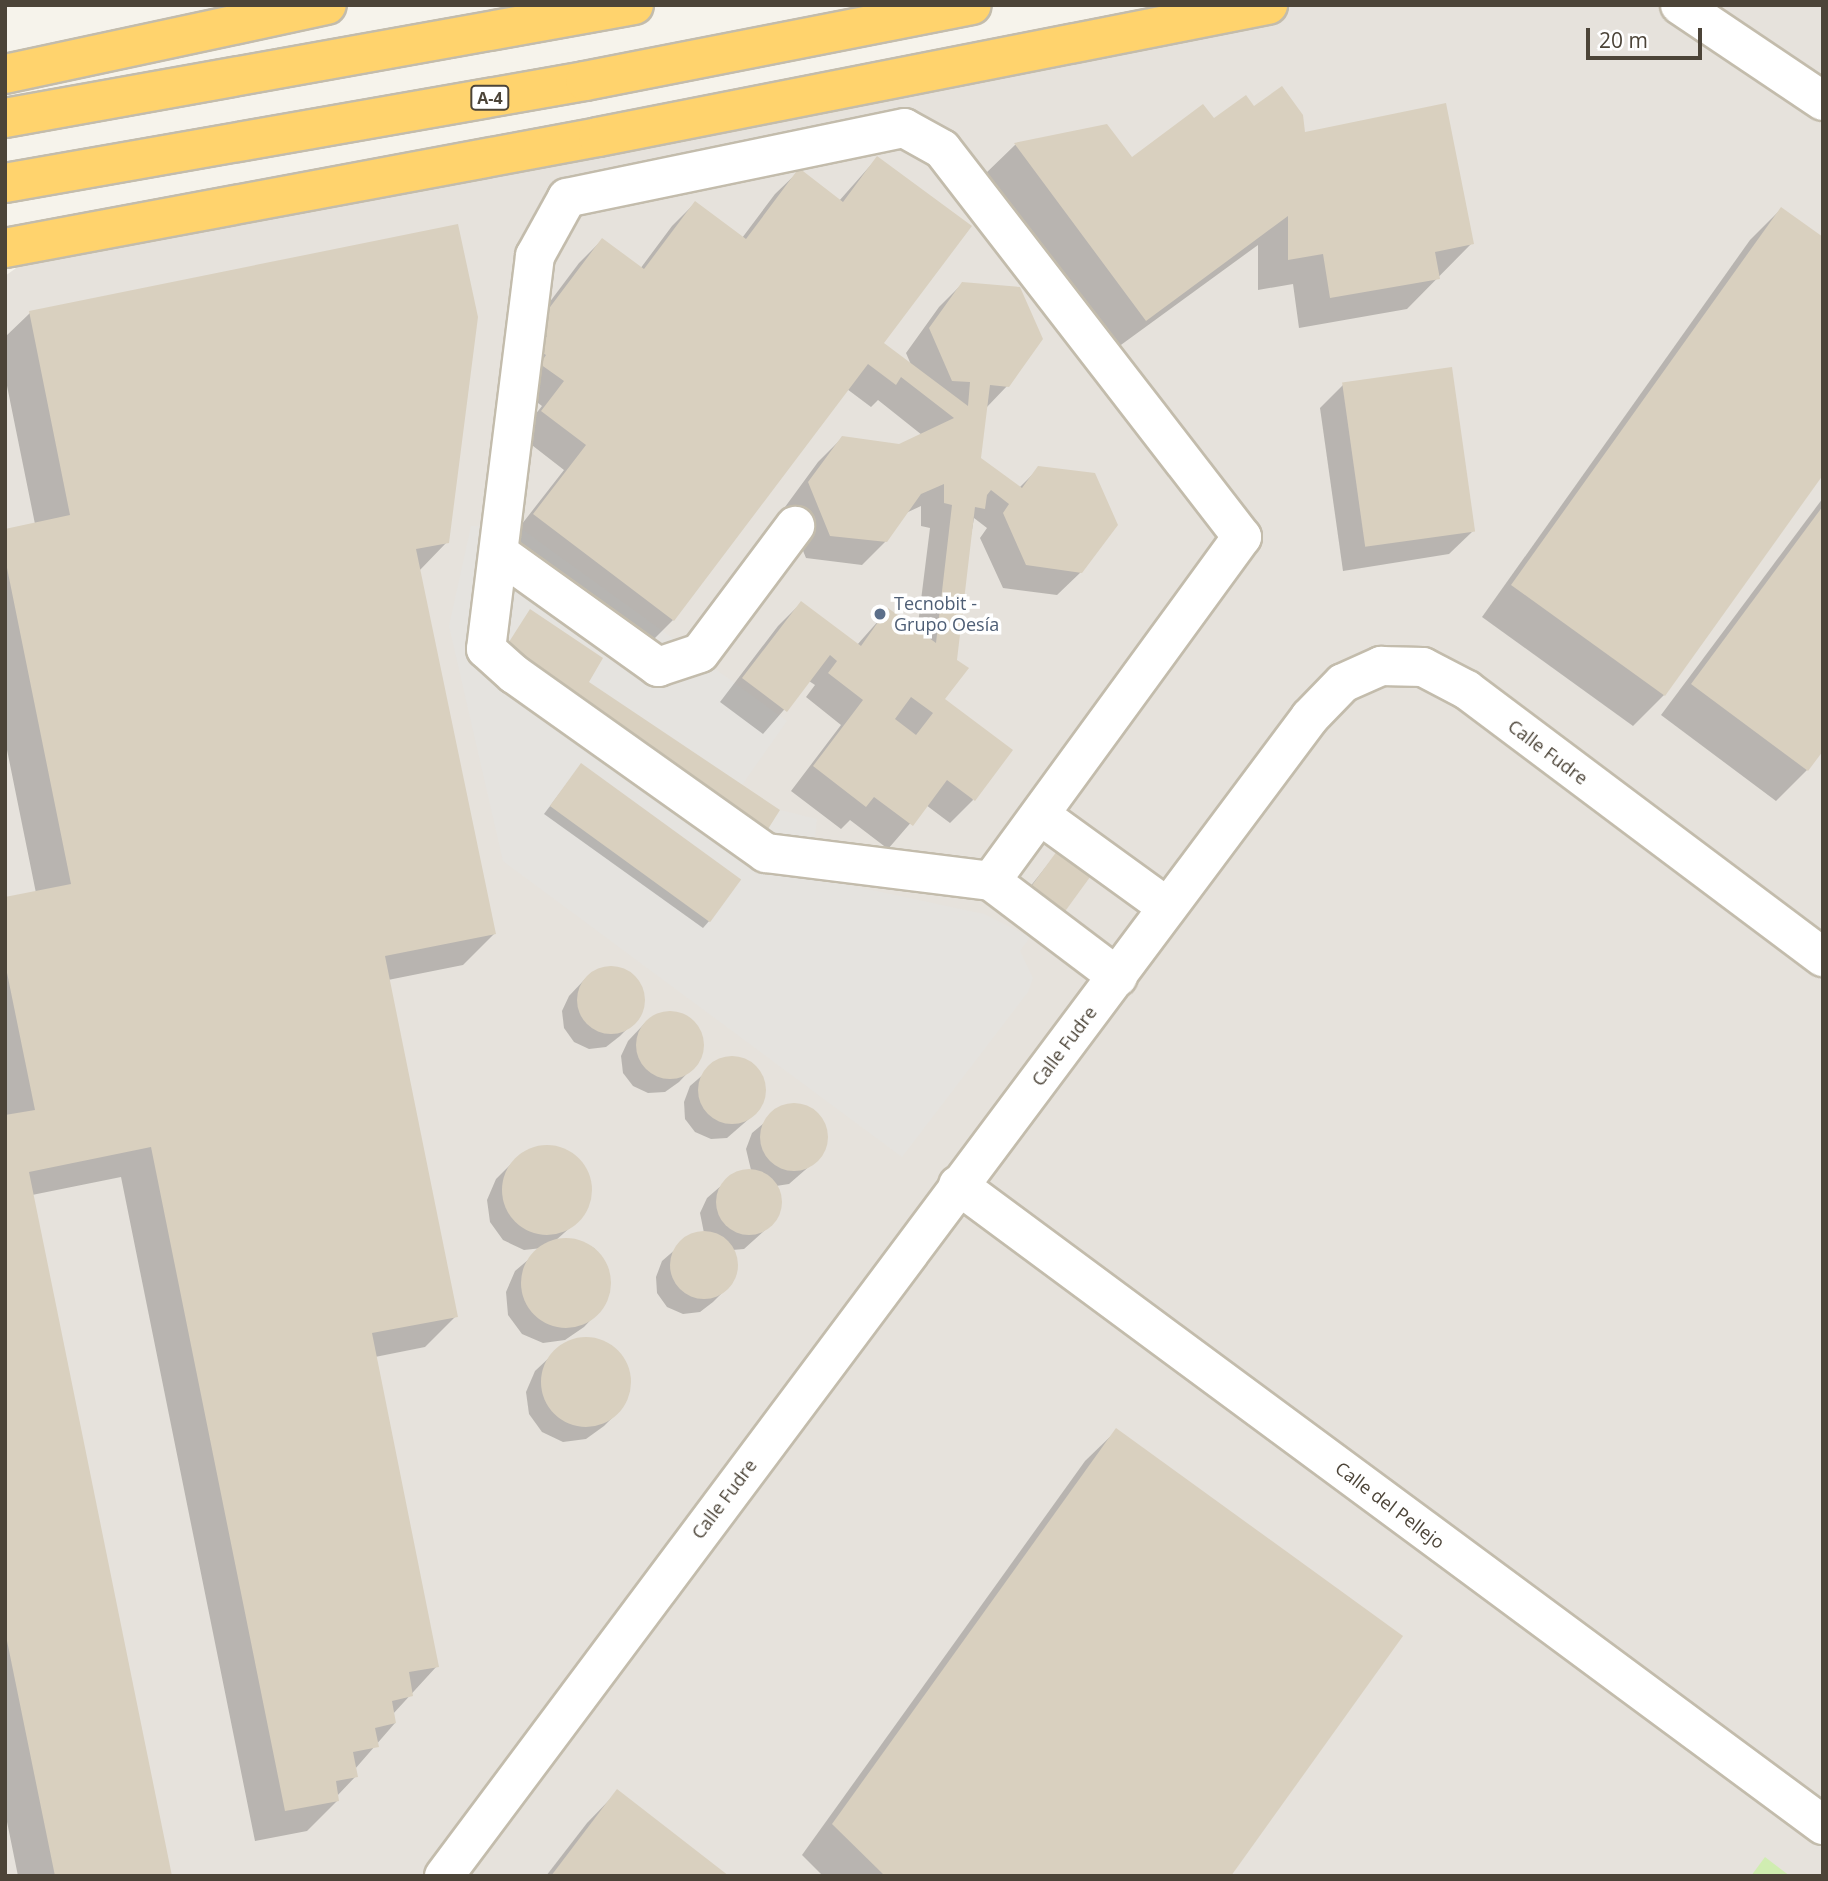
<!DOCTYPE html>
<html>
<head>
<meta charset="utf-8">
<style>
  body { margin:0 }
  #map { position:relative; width:1828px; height:1881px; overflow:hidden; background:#f6f3eb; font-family:"Open Sans",sans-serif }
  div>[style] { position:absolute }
  .industrial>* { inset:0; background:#e6e2dc }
  .green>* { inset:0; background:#d0edb1 }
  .parking>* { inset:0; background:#e5e3df }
  .shadow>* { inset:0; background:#0003 }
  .building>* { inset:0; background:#d9d0bf; transform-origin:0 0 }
  .round { border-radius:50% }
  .roads { filter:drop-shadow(2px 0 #c3bcac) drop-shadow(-2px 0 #c3bcac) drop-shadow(0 2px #c3bcac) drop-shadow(0 -2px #c3bcac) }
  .minor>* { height:38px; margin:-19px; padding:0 19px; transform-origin:19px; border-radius:19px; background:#fff }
  .highway>* { height:38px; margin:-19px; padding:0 19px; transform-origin:19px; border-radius:19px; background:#ffd36d }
  .dots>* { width:19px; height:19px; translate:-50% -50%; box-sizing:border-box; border:4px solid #fff; border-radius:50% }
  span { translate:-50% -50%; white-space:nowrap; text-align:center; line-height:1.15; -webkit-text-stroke:7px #fff; paint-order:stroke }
  .shield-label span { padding:2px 5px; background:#fff; border:2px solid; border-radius:5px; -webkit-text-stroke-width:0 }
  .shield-label { font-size:16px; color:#4c4438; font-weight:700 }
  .service-label { font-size:18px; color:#4e5e75 }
  .left { translate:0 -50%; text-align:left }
  .street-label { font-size:18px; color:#4c4438 }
  .frame { position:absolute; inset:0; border:7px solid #4c4438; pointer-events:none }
  .scale { position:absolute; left:1586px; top:28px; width:116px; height:32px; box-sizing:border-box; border:4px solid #4c4438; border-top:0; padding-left:9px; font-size:21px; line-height:24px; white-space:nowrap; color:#4c4438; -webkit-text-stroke:5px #fff; paint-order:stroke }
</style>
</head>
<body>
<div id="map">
  <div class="industrial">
    <div style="clip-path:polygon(1286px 5px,1823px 5px,1823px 1876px,5px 1876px,5px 276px,26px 261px)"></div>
  </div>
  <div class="green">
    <div style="clip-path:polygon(1765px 1857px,1790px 1876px,1751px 1876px)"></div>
  </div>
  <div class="parking">
    <div style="clip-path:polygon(471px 526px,519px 527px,787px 721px,742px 785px,780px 810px,817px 819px,811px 877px,984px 914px,1030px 937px,1020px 951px,1033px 978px,1028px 992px,902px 1157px,503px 861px,449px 626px)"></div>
  </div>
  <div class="shadow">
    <div style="clip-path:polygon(1254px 108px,1304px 134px,1472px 243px,1407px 309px,1299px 328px,1293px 284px,1258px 290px,1258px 245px,1114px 350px,984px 175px,1015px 145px,1107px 126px,1132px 159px,1214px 120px)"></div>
    <div style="clip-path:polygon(877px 158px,881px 344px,912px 367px,906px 353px,939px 307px,963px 283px,1008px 385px,986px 408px,980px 459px,1019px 488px,1039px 468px,1081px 572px,1057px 595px,1003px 588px,980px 538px,987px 528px,974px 518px,943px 699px,973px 800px,950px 823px,926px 805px,888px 849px,850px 820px,841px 829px,791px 791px,841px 725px,806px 697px,815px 685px,809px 681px,763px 734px,720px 702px,778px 626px,801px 603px,857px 645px,888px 610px,917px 632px,930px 528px,921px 526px,921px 506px,906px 513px,886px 541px,862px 565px,806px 558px,785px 507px,818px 462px,842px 438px,899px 446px,922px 435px,878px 400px,871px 407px,847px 389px,673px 620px,650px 643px,511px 538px,564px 470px,519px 435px,542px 406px,518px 388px,513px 351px,579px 263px,602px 240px,640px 269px,672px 226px,695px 203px,742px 238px,775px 194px,799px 171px,839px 201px)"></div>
    <div style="clip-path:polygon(1781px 209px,1664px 695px,1633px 726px,1482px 617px,1750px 240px)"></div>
    <div style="clip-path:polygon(30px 313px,447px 542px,419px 571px,494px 934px,463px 965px,388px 980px,456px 1316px,425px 1347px,375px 1357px,437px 1666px,393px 1714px,395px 1723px,355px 1769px,356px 1776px,337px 1796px,338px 1800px,307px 1831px,255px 1841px,121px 1177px,32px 1195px,170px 1876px,18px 1876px,5px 1812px,5px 899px,36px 893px,5px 740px,5px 531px,35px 524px,5px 376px,5px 337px)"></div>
    <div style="clip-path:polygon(1343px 385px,1473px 531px,1449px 554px,1343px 571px,1320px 408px)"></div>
    <div style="clip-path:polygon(1823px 498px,1823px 748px,1807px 770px,1776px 801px,1661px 715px)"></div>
    <div style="clip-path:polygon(581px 765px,710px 920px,703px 928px,544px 814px)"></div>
    <div style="clip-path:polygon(1057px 853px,1065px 910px,1049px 926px,1017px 903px)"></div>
    <div style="clip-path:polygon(616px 967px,631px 974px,641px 988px,643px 1005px,636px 1020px,620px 1036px,606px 1047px,589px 1049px,574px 1042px,564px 1028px,562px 1011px,569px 996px,585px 979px,599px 969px)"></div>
    <div style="clip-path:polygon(675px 1013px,690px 1019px,701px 1033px,702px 1050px,695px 1065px,679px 1082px,665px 1092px,648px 1093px,633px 1086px,623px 1073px,621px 1056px,628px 1041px,644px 1024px,659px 1014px)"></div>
    <div style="clip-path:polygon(737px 1058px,753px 1065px,762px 1079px,764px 1096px,758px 1111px,727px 1138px,711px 1139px,695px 1132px,685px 1119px,684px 1102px,690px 1086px,720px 1060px)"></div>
    <div style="clip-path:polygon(799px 1105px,815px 1112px,824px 1125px,826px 1142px,820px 1157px,789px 1184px,776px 1186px,781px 1207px,774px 1222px,744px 1249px,732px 1250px,737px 1270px,730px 1285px,713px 1302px,700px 1312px,683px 1314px,667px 1307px,657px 1293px,656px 1277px,662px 1261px,692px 1235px,704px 1233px,700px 1213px,707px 1198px,737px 1172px,751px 1170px,746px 1149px,752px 1133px,783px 1107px)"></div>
    <div style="clip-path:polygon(554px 1146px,574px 1156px,588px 1174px,591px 1196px,582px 1217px,555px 1241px,573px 1239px,594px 1248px,607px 1266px,610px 1290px,600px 1310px,584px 1327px,565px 1340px,543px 1343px,522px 1334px,508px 1315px,506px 1292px,515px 1271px,542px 1248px,524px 1250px,503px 1240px,490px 1222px,487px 1200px,496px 1179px,512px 1163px,531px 1149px)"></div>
    <div style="clip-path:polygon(593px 1338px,614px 1348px,627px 1366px,630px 1388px,620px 1410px,604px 1426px,586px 1439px,563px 1442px,542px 1432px,529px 1414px,526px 1392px,535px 1371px,552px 1355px,570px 1341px)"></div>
    <div style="clip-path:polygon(1116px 1431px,1229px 1876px,823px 1876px,802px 1855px,1085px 1461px)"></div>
    <div style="clip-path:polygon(617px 1792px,726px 1876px,546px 1876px,587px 1823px)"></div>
  </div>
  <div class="building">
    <div style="clip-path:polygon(1282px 86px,1303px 115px,1305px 132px,1446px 103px,1474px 244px,1435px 252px,1440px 279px,1330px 298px,1323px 254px,1288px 260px,1288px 216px,1146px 321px,1014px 143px,1107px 124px,1132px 157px,1203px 104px,1214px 118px,1246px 95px,1254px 106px)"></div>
    <div style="clip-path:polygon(evenodd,877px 156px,972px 226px,884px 343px,968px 406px,970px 382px,952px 381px,929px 328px,962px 282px,1020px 287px,1043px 339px,1009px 387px,990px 385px,981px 458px,1022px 488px,1038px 466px,1095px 473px,1118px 525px,1082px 573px,1026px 565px,1003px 513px,1009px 504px,991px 490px,987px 495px,985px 509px,975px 507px,957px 660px,969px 668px,945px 699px,1013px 750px,975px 801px,947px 780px,913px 826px,874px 797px,866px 807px,813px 766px,863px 700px,828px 673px,837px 661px,830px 655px,787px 712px,742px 678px,801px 601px,861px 646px,888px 608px,936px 643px,952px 505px,944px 503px,944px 484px,921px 494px,887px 542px,830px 536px,808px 482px,842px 436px,899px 444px,954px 418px,901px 377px,896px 385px,868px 364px,674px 621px,533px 514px,586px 445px,541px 411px,564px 381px,540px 364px,546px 355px,536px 349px,547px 336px,535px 327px,602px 238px,644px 269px,695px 201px,746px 239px,799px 168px,843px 202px,877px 156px,911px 697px,933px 713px,916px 735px,895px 719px,911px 697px)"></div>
    <div style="clip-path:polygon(1781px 207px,1823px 237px,1823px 475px,1665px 696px,1511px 585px)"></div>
    <div style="clip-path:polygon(458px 224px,478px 317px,449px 543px,416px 549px,496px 934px,385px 956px,458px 1317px,372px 1333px,439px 1667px,409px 1672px,413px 1696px,392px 1701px,396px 1723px,375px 1728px,379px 1747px,353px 1752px,358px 1777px,336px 1781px,339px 1801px,285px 1811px,151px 1147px,29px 1172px,172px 1876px,55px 1876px,5px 1631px,5px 1115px,35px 1110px,5px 963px,5px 897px,71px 884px,5px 558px,5px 529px,70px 515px,29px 311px)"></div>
    <div style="left:1452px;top:367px;width:166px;height:111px;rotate:82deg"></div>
    <div style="clip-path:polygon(1823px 506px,1823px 751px,1808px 771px,1691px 684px)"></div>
    <div style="clip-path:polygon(530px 609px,603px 658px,589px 682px,780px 810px,763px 837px,502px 653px)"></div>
    <div style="left:581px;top:763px;width:198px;height:53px;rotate:36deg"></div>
    <div style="left:1057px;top:851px;width:42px;height:44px;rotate:36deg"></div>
    <div class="round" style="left:577px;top:966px;width:68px;height:68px"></div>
    <div class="round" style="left:636px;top:1011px;width:68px;height:68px"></div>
    <div class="round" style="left:698px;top:1056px;width:68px;height:68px"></div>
    <div class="round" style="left:760px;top:1103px;width:68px;height:68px"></div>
    <div class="round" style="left:502px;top:1145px;width:90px;height:90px"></div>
    <div class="round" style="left:716px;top:1169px;width:66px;height:66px"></div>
    <div class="round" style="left:670px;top:1231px;width:68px;height:68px"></div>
    <div class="round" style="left:521px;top:1238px;width:90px;height:90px"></div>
    <div class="round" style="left:541px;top:1337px;width:90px;height:90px"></div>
    <div style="clip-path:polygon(1116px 1428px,1403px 1636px,1231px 1876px,885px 1876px,832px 1824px)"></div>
    <div style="clip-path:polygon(617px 1789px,729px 1876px,551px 1876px)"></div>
  </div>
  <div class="roads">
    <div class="minor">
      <div style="left:1680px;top:5px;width:172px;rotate:33.9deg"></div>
      <div style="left:499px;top:553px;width:196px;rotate:35.6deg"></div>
      <div style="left:658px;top:667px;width:44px;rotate:-18.4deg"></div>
      <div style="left:700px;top:653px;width:159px;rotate:-53.2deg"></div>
      <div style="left:1040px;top:815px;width:157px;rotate:35.9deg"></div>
      <div style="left:991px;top:881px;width:426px;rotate:-53.9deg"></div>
      <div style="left:1242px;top:537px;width:490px;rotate:-127.7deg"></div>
      <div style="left:942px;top:149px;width:43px;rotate:-151.1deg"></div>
      <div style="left:904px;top:128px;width:344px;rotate:168.3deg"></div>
      <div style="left:567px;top:198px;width:66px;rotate:118.9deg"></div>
      <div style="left:535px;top:256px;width:396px;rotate:97.1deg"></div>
      <div style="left:486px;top:649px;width:38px;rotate:42deg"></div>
      <div style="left:514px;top:674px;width:309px;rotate:35.4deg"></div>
      <div style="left:766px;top:853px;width:227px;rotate:7.1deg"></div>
      <div style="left:991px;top:881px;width:159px;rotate:37.1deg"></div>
      <div style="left:958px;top:1185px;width:1076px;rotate:36.5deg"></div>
      <div style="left:444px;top:1876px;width:1447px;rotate:-53.23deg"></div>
      <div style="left:1310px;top:717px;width:47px;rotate:-45.9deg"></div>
      <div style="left:1343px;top:683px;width:42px;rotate:-24.1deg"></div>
      <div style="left:1381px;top:666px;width:42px;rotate:1.4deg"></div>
      <div style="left:1423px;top:667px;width:50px;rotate:27.6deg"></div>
      <div style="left:1467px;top:690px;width:445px;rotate:36.9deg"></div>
    </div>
    <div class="highway">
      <div style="left:5px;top:74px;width:329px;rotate:-12.1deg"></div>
      <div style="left:5px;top:118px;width:639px;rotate:-10.18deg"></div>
      <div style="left:5px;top:183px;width:589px;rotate:-9.97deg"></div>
      <div style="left:585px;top:81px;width:394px;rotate:-11.1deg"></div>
      <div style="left:5px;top:248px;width:603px;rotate:-10.6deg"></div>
      <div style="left:598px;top:137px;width:683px;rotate:-11.15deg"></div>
    </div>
  </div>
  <div class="dots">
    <div style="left:880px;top:614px;background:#5c6f8a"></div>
  </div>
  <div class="shield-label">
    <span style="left:490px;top:98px">A-4</span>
  </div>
  <div class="service-label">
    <span class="left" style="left:894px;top:614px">Tecnobit -<br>Grupo Oesía</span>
  </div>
  <div class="street-label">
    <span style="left:1548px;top:752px;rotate:37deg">Calle Fudre</span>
    <span style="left:1064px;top:1046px;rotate:-53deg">Calle Fudre</span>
    <span style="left:724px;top:1499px;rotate:-53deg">Calle Fudre</span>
    <span style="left:1390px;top:1505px;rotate:37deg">Calle del Pellejo</span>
  </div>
  <div class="frame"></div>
  <div class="scale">20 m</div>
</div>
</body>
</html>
